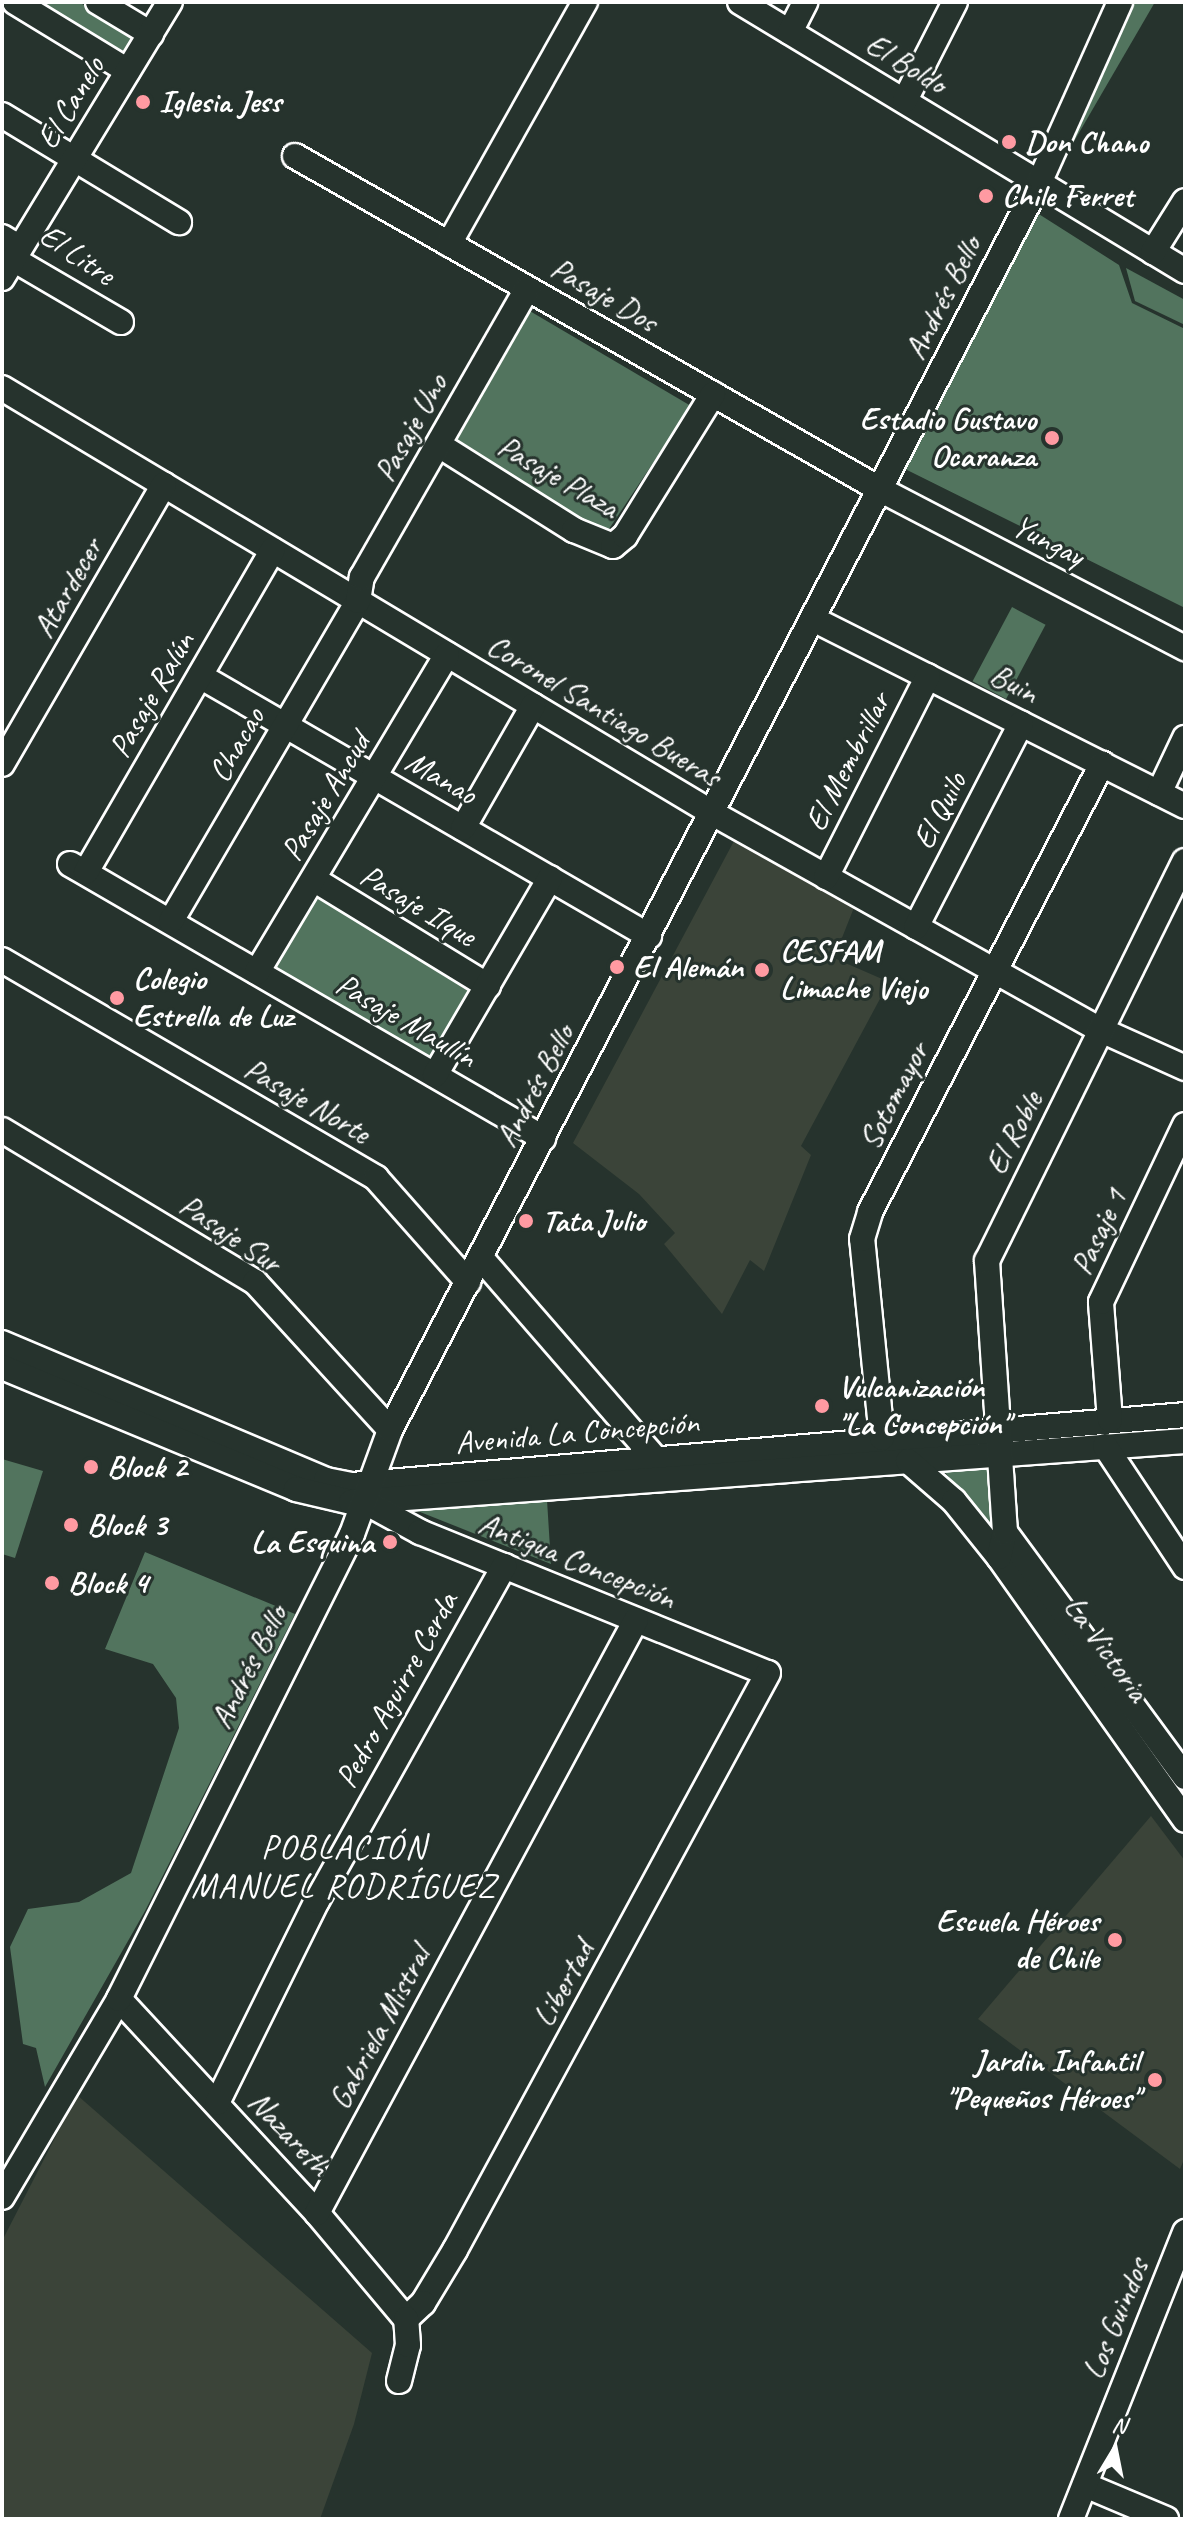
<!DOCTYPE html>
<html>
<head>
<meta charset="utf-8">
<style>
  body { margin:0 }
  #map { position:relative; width:1187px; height:2521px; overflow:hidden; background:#26332d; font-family:Caveat,sans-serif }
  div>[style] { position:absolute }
  .built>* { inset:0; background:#3b4439 }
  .green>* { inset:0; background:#52745e; transform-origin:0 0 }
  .roads { filter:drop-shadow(2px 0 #fff) drop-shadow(-2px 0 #fff) drop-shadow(0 2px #fff) drop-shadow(0 -2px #fff) }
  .minor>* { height:24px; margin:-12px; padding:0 12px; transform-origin:12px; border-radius:12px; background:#26332d }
  .dots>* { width:22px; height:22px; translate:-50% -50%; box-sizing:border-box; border:4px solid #26332d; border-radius:50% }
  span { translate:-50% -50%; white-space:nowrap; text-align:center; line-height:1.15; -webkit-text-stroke:6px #26332d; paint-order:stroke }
  .street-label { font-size:32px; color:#fff }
  .poi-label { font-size:32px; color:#fff; font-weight:700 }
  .left { translate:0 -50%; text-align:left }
  .right { translate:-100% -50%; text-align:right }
  .neighbourhood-label { font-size:34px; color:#fff; letter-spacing:2px }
  .frame { position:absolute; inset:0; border:4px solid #fff; pointer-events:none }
  .north { position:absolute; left:1075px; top:2409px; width:80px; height:80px; -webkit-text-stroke:6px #26332d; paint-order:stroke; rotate:10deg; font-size:22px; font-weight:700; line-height:32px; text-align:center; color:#fff }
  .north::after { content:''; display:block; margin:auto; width:28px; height:36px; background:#fff; clip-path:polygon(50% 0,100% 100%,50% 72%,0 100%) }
</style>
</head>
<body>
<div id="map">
  <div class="built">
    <div style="clip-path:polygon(744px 838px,855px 905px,834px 958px,889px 982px,801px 1146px,811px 1155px,764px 1271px,750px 1260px,722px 1314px,664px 1244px,675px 1233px,639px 1194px,573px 1143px,734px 841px)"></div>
    <div style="clip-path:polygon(1151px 1816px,1185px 1861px,1185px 2157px,1180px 2169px,978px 2019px)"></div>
    <div style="clip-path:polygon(77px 2095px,372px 2353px,354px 2424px,320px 2519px,2px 2519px,2px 2241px)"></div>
  </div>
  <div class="green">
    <div style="clip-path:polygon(20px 2px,79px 2px,138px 39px,121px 66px)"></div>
    <div style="clip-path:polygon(1127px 2px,1155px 2px,1062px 162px,1052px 155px)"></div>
    <div style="clip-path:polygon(1034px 211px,1119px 265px,1132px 303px,1185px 329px,1185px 608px,903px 468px)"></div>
    <div style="clip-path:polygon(1126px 268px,1185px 300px,1185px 325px,1135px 301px)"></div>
    <div style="clip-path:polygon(523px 307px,691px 406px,609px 529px,600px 531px,451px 439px)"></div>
    <div style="left:1012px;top:607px;width:38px;height:84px;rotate:28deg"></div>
    <div style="left:314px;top:888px;width:192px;height:92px;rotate:31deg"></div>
    <div style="clip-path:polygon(2px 1459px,43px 1471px,15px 1558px,2px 1554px)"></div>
    <div style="clip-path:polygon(987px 1461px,992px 1528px,938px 1464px)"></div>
    <div style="clip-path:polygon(547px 1500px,551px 1564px,405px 1506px)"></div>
    <div style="clip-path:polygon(145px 1552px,295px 1614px,145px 1911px,45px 2087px,36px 2048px,23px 2044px,10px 1947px,28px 1909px,79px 1902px,131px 1873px,179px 1728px,176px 1698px,153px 1664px,105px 1649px)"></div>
  </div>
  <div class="roads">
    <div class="minor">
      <div style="left:15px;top:2px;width:132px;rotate:31.4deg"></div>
      <div style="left:98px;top:2px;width:62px;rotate:31.1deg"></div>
      <div style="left:740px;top:2px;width:520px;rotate:31.15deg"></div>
      <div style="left:790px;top:32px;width:34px;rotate:-63deg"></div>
      <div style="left:905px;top:100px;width:110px;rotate:-63deg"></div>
      <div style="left:2px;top:115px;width:207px;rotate:31.2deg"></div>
      <div style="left:295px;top:156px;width:675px;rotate:29.68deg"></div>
      <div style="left:881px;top:490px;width:343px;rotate:27.5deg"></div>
      <div style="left:2px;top:237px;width:12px;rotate:31deg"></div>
      <div style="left:12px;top:243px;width:16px;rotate:86deg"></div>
      <div style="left:13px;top:259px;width:125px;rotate:30.3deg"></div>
      <div style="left:449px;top:244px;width:278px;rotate:-60.7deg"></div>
      <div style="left:1153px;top:252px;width:60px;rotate:-57.9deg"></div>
      <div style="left:2px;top:278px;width:323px;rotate:-58.7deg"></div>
      <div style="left:2px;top:388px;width:830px;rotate:30.89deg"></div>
      <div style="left:714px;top:814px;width:443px;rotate:29.2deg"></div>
      <div style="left:1101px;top:1030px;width:92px;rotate:24.3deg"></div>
      <div style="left:439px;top:445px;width:160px;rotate:32.2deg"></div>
      <div style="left:574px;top:530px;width:42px;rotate:22.3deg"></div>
      <div style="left:613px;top:546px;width:16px;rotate:-40deg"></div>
      <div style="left:625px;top:536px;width:167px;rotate:-58.2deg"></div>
      <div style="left:815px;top:620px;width:414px;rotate:26.7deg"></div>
      <div style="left:200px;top:676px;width:519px;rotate:30.07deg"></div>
      <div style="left:2px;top:764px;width:323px;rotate:-59.9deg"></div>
      <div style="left:1159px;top:793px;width:61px;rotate:-64.7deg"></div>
      <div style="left:463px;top:828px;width:141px;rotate:-60.2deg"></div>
      <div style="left:70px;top:864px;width:547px;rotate:30.08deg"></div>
      <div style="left:86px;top:872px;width:372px;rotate:-59.9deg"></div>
      <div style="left:826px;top:877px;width:225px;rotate:-63.1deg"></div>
      <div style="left:315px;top:880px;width:203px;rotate:31.5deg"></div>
      <div style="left:171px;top:921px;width:371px;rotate:-59.7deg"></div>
      <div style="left:358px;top:601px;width:24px;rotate:-81deg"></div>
      <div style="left:362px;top:577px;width:332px;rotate:-60.2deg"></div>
      <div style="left:916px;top:927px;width:229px;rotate:-62.7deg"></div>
      <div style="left:2px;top:960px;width:433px;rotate:30.2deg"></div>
      <div style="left:376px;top:1178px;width:139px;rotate:48.5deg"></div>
      <div style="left:257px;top:972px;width:370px;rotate:-59.1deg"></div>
      <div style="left:435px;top:1075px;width:228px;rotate:-59.7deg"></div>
      <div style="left:2px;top:1130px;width:295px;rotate:31deg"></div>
      <div style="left:255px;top:1282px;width:200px;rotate:47.6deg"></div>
      <div style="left:481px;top:1258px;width:267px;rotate:49deg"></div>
      <div style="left:2px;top:1343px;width:352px;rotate:22.9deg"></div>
      <div style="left:326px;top:1480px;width:26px;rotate:11deg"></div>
      <div style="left:352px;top:1485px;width:836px;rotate:-4.8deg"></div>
      <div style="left:2px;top:1367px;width:318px;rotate:22.5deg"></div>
      <div style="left:296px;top:1489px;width:57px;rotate:13.3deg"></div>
      <div style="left:351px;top:1502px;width:836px;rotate:-4.18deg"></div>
      <div style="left:1110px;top:1420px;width:118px;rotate:-94.4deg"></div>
      <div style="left:1101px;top:1302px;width:196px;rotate:-64.6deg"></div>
      <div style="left:882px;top:1438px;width:200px;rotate:-95.7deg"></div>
      <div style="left:862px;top:1239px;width:28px;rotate:-73deg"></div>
      <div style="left:870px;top:1212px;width:505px;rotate:-62.62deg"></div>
      <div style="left:1105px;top:1446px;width:145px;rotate:56.5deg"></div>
      <div style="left:908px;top:1461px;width:61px;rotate:41deg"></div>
      <div style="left:954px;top:1501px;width:72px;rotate:51.2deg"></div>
      <div style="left:999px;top:1557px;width:322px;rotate:54.7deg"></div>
      <div style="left:365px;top:1502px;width:63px;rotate:28.6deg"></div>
      <div style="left:420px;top:1532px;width:375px;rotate:22.1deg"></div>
      <div style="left:768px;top:1673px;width:656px;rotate:118.48deg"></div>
      <div style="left:455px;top:2250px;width:62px;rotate:121.1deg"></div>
      <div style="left:423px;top:2303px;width:23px;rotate:137deg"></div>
      <div style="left:1005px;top:1532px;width:304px;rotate:53.7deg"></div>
      <div style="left:999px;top:1557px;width:26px;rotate:-77deg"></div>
      <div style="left:1005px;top:1532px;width:272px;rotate:-93.8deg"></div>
      <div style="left:987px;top:1261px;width:446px;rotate:-63.7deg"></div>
      <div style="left:119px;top:1999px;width:292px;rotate:47.2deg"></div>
      <div style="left:317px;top:2213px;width:138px;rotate:50deg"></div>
      <div style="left:217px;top:2103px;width:225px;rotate:-63.7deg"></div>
      <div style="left:317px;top:1901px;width:384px;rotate:-60.8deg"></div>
      <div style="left:2px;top:2197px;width:230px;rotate:-59.4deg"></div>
      <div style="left:119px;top:1999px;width:520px;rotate:-63.39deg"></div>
      <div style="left:352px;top:1534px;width:111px;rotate:-69.9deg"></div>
      <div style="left:390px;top:1430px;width:1408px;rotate:-62.51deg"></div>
      <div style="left:1040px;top:181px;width:196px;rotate:-65.9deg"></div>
      <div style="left:317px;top:2213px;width:673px;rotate:-61.72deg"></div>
      <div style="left:399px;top:2381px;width:37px;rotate:-76deg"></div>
      <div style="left:408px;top:2345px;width:26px;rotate:-94deg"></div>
      <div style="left:1085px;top:2485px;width:88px;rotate:22.8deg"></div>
      <div style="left:1071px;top:2519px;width:309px;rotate:-68.3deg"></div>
    </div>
  </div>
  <div class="dots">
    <div style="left:143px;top:102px;background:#ff9aa2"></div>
    <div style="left:1009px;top:142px;background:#ff9aa2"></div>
    <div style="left:986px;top:196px;background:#ff9aa2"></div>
    <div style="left:1052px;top:438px;background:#ff9aa2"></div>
    <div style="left:617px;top:967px;background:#ff9aa2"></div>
    <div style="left:762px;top:970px;background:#ff9aa2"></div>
    <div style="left:117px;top:998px;background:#ff9aa2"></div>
    <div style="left:526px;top:1221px;background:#ff9aa2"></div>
    <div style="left:822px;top:1406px;background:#ff9aa2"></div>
    <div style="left:91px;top:1467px;background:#ff9aa2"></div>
    <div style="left:71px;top:1525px;background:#ff9aa2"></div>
    <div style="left:390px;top:1542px;background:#ff9aa2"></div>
    <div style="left:52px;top:1583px;background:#ff9aa2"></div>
    <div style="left:1115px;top:1940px;background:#ff9aa2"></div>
    <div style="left:1155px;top:2080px;background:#ff9aa2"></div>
  </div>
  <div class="street-label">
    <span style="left:906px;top:64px;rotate:31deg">El Boldo</span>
    <span style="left:71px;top:103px;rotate:-59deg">El Canelo</span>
    <span style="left:77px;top:255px;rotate:34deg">El Litre</span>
    <span style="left:604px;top:295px;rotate:30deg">Pasaje Dos</span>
    <span style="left:943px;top:298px;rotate:-63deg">Andrés Bello</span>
    <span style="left:411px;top:428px;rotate:-61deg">Pasaje Uno</span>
    <span style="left:558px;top:477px;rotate:30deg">Pasaje Plaza</span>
    <span style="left:1048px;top:541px;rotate:27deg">Yungay</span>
    <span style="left:68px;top:588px;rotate:-60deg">Atardecer</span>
    <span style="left:1014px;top:684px;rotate:27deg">Buin</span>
    <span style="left:152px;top:695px;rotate:-60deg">Pasaje Ralún</span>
    <span style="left:604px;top:711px;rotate:31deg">Coronel Santiago Bueras</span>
    <span style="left:237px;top:745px;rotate:-60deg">Chacao</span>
    <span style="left:848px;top:762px;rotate:-63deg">El Membrillar</span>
    <span style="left:441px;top:778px;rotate:30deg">Manao</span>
    <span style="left:326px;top:797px;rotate:-59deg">Pasaje Ancud</span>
    <span style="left:940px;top:811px;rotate:-63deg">El Quilo</span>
    <span style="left:418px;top:906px;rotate:31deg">Pasaje Ilque</span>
    <span style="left:406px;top:1021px;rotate:30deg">Pasaje Maullín</span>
    <span style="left:535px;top:1086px;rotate:-62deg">Andrés Bello</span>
    <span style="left:894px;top:1096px;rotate:-63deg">Sotomayor</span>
    <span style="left:307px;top:1101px;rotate:30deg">Pasaje Norte</span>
    <span style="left:1014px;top:1133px;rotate:-63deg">El Roble</span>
    <span style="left:1099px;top:1232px;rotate:-65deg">Pasaje 1</span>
    <span style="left:230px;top:1234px;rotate:34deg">Pasaje Sur</span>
    <span style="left:577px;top:1433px;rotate:-5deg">Avenida La Concepción</span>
    <span style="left:577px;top:1561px;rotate:22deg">Antigua Concepción</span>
    <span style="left:1106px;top:1649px;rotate:54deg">La Victoria</span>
    <span style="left:249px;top:1667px;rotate:-63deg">Andrés Bello</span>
    <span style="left:397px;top:1690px;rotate:-61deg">Pedro Aguirre Cerda</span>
    <span style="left:564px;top:1984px;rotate:-61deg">Libertad</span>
    <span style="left:380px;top:2028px;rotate:-62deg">Gabriela Mistral</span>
    <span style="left:289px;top:2134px;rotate:47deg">Nazareth</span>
    <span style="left:1116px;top:2319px;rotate:-68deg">Los Guindos</span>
  </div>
  <div class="poi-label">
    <span class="left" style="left:159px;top:102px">Iglesia Jess</span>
    <span class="left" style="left:1025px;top:142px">Don Chano</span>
    <span class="left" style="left:1002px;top:196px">Chile Ferret</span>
    <span class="right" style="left:1036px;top:438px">Estadio Gustavo<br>Ocaranza</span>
    <span class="left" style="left:780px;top:970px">CESFAM<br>Limache Viejo</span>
    <span class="left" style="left:633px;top:967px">El Alemán</span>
    <span class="left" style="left:133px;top:998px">Colegio<br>Estrella de Luz</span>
    <span class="left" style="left:542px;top:1221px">Tata Julio</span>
    <span class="left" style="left:838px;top:1406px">Vulcanización<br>"La Concepción"</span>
    <span class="left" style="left:107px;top:1467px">Block 2</span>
    <span class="left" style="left:87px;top:1525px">Block 3</span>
    <span class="right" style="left:374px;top:1542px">La Esquina</span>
    <span class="left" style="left:68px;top:1583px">Block 4</span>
    <span class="right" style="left:1099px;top:1940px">Escuela Héroes<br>de Chile</span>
    <span class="right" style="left:1139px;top:2080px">Jardin Infantil<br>"Pequeños Héroes"</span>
  </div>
  <div class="neighbourhood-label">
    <span style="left:344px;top:1866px">POBLACIÓN<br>MANUEL RODRÍGUEZ</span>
  </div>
  <div class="frame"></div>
  <div class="north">N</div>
</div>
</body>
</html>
